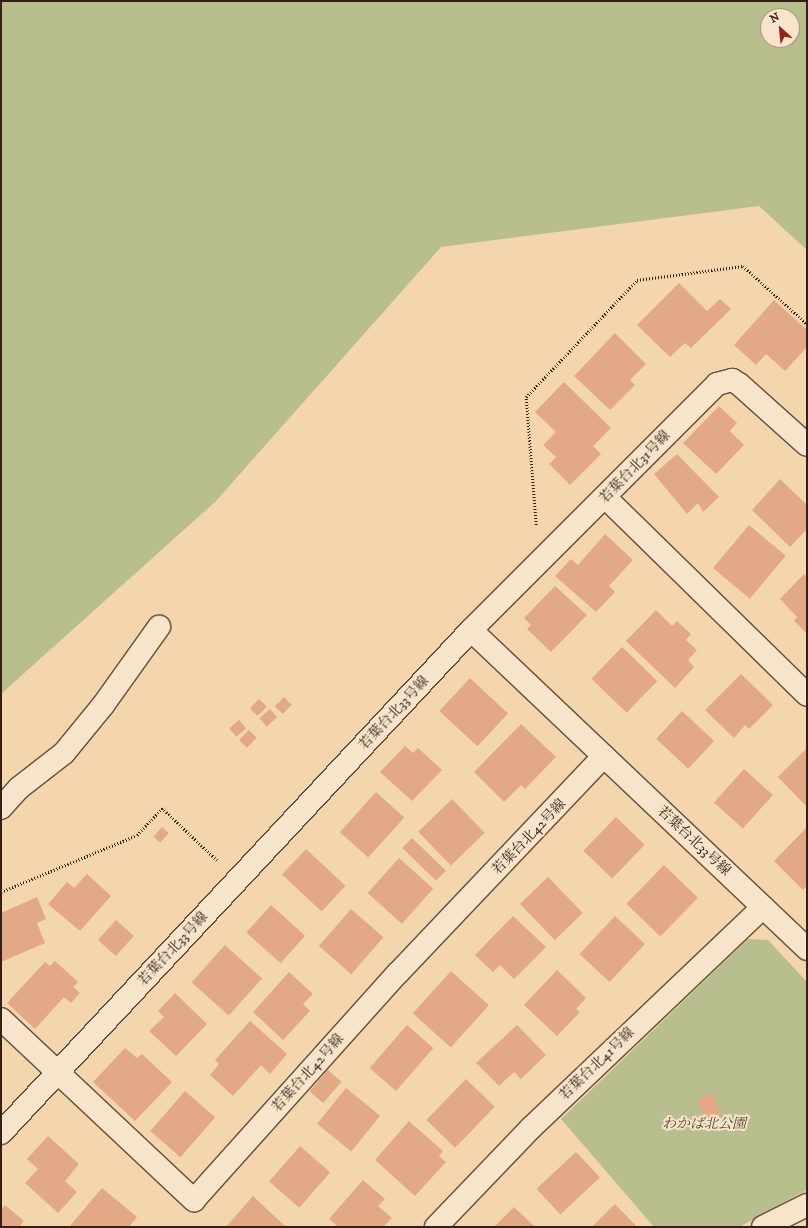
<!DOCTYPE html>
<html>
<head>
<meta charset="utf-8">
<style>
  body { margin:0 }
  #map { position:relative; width:808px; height:1228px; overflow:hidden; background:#f3d6ad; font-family:"IM FELL DW Pica","Noto Serif JP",serif }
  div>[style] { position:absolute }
  .green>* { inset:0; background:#b8be8d }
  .building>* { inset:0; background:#e3a987; transform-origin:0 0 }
  .path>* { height:2.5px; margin-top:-1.25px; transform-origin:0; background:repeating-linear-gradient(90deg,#362015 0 1px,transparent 0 3px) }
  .roads { filter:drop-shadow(1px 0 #654e3b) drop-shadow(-1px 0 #654e3b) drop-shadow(0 1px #654e3b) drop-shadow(0 -1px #654e3b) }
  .minor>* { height:22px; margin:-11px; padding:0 11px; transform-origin:11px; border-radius:11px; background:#f7e4ca }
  span { translate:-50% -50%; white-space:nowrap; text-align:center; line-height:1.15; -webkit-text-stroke:4px #f7e4ca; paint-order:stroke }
  .street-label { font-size:14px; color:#362015 }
  .park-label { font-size:14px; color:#564833; font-style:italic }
  .frame { position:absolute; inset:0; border:2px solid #362015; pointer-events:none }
  .north { position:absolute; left:760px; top:8px; width:40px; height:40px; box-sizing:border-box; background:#f7e4ca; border:1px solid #aa9682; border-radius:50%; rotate:333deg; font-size:11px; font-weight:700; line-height:16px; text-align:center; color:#362015 }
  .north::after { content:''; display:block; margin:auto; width:14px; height:18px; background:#8f2418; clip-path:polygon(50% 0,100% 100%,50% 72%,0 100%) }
</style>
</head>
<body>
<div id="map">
  <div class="green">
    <div style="clip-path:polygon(evenodd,1px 1px,807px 1px,807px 250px,759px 206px,441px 247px,216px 501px,1px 694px,1px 1px,768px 16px,792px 16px,792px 40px,768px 40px,768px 16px)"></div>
    <div style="clip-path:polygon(748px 939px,768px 940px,807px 982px,807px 1190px,739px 1227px,654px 1227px,561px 1119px)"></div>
  </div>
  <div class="building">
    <div style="clip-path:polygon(679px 283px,707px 311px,720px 299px,731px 309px,691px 348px,685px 343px,670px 357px,637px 325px)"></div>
    <div style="clip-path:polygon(774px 300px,807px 330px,807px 347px,785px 371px,766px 354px,756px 365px,734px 345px)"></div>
    <div style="clip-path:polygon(615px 333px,646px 364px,630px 380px,635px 385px,610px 410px,574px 376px)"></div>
    <div style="clip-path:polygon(564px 382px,611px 428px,593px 446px,601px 454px,570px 485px,549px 464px,556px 457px,543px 445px,556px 432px,535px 412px)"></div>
    <div style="clip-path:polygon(719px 406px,737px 423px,730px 431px,744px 445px,716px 474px,683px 443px)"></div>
    <div style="clip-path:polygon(677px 454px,719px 497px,703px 512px,698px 503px,687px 514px,654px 474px)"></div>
    <div style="clip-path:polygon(780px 479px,807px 505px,807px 529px,790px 547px,752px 510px)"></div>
    <div style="left:749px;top:525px;width:48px;height:56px;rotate:40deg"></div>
    <div style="clip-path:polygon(605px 534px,633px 560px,609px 586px,615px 592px,596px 612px,555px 576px,571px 559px,578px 565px)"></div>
    <div style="clip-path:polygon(804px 574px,807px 577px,807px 634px,794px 621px,797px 617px,780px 599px)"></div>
    <div style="clip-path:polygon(555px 586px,587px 615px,551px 652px,527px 629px,531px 625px,524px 618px)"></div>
    <div style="clip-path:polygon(656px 610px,672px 626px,677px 621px,691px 634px,686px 640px,697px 650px,688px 660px,694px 667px,675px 688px,626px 641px)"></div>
    <div style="left:622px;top:647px;width:49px;height:44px;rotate:44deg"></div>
    <div style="clip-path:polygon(741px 674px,773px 705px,749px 729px,745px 725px,734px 738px,705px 710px)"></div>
    <div style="left:470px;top:678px;width:52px;height:45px;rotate:43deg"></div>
    <div style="left:284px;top:697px;width:11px;height:13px;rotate:45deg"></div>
    <div style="left:259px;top:699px;width:11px;height:13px;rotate:45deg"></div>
    <div style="left:270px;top:709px;width:11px;height:14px;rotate:49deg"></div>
    <div style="left:682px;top:711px;width:44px;height:38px;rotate:43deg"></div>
    <div style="left:239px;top:720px;width:11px;height:13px;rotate:49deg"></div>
    <div style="clip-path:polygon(521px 724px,556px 757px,525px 789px,521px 785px,504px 802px,474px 772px)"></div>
    <div style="left:249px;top:730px;width:11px;height:14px;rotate:45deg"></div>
    <div style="clip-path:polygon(405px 746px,413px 753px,418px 748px,442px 770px,412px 801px,380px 772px)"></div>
    <div style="clip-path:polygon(807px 748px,807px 807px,778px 777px)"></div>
    <div style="left:744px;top:769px;width:39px;height:45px;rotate:42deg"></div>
    <div style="left:376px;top:792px;width:38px;height:54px;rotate:42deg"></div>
    <div style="left:452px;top:799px;width:47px;height:47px;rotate:46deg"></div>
    <div style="left:616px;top:817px;width:40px;height:47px;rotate:44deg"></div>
    <div style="left:162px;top:827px;width:9px;height:13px;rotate:41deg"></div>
    <div style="clip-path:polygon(807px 827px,807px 886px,803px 890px,774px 861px)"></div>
    <div style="left:412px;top:838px;width:47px;height:14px;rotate:44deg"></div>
    <div style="left:306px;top:849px;width:54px;height:35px;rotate:43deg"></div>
    <div style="left:399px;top:858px;width:46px;height:47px;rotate:42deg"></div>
    <div style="left:664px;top:865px;width:47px;height:54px;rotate:44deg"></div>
    <div style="clip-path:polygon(87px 874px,111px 896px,80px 931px,48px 904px,67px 882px,74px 888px)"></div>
    <div style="left:548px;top:877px;width:50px;height:39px;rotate:46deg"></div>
    <div style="clip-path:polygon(37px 897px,46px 919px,37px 923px,45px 943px,1px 962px,1px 913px)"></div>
    <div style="left:271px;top:905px;width:46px;height:37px;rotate:42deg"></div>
    <div style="left:351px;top:909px;width:43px;height:49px;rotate:41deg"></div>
    <div style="clip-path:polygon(513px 916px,546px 947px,514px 979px,500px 965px,493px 972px,475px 955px)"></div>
    <div style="left:615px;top:916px;width:41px;height:52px;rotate:43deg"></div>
    <div style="left:116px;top:920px;width:24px;height:27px;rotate:42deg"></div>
    <div style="left:225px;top:945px;width:50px;height:50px;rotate:42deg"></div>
    <div style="clip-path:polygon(55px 961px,78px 982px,73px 987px,80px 993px,71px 1003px,64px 997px,35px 1029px,7px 1003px,45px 962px,50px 966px)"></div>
    <div style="clip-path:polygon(557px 970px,586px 998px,576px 1009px,580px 1012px,557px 1036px,524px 1005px)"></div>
    <div style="left:451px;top:971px;width:51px;height:57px;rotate:42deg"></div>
    <div style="clip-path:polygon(289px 972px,313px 994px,303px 1004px,310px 1011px,283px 1040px,253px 1012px)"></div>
    <div style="clip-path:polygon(175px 993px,207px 1024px,176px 1056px,149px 1031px,164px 1017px,158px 1011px)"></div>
    <div style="clip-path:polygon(250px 1021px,287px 1054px,270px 1074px,261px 1065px,233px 1096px,210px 1075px,219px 1064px,215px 1060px)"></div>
    <div style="left:407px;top:1025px;width:35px;height:57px;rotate:41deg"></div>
    <div style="clip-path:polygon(517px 1025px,546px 1055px,521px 1079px,514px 1072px,499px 1086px,476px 1063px)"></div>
    <div style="clip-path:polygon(125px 1048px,137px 1058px,142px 1054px,172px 1082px,135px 1121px,93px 1082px)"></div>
    <div style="left:328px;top:1070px;width:18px;height:28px;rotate:41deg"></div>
    <div style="left:466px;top:1079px;width:40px;height:57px;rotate:44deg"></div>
    <div style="left:346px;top:1088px;width:44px;height:46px;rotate:39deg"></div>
    <div style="left:185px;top:1091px;width:40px;height:53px;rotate:41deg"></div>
    <div style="left:712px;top:1093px;width:24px;height:17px;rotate:66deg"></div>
    <div style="clip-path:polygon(409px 1121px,443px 1151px,439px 1156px,446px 1162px,415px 1196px,375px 1160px)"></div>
    <div style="clip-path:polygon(48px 1136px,79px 1164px,65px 1181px,77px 1192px,58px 1213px,25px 1183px,38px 1169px,27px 1159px)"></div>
    <div style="left:300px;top:1146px;width:40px;height:47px;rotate:41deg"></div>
    <div style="left:576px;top:1152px;width:35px;height:54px;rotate:47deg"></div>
    <div style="clip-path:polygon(363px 1180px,385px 1199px,378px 1206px,392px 1218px,383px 1227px,338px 1227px,329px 1219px)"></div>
    <div style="clip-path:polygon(102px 1188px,137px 1217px,129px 1227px,69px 1227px)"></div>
    <div style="clip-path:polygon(253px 1196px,286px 1227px,226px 1227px)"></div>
    <div style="clip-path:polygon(615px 1204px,637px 1227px,592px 1227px)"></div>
    <div style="clip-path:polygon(5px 1205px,24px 1221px,19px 1227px,1px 1227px,1px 1210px)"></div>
    <div style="clip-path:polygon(514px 1207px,535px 1227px,494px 1227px)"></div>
  </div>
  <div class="path">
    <div style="left:536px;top:525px;width:128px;rotate:-94.5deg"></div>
    <div style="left:526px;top:397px;width:161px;rotate:-46.5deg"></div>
    <div style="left:637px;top:280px;width:107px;rotate:-7.5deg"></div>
    <div style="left:743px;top:266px;width:86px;rotate:42.2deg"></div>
    <div style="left:1px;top:892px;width:147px;rotate:-22.7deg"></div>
    <div style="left:137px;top:835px;width:37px;rotate:-47deg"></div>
    <div style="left:162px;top:808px;width:77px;rotate:43.4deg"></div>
  </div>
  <div class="roads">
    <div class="minor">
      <div style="left:606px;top:498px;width:281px;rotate:44.4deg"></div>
      <div style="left:471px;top:630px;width:348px;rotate:-45deg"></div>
      <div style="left:717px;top:384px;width:16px;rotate:-15deg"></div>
      <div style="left:732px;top:380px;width:8px;rotate:30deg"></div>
      <div style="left:739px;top:384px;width:91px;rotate:41.9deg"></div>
      <div style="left:1px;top:808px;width:27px;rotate:-48deg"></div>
      <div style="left:19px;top:788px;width:57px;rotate:-37.9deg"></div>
      <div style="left:64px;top:753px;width:63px;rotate:-50.8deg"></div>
      <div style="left:104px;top:704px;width:95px;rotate:-54.5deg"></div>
      <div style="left:1px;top:1019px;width:265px;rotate:43.2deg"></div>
      <div style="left:194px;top:1200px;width:305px;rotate:-48.1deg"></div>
      <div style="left:398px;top:973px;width:299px;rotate:-46.5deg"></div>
      <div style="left:1px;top:1133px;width:688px;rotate:-46.94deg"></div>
      <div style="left:471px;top:630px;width:463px;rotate:43.5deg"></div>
      <div style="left:436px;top:1227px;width:137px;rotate:-46.2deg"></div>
      <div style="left:531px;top:1128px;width:320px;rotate:-43.6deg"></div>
      <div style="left:763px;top:1227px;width:49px;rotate:-26.6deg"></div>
    </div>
  </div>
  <div class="street-label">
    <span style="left:635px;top:467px;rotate:-46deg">若葉台北31号線</span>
    <span style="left:394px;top:713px;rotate:-47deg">若葉台北33号線</span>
    <span style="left:529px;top:837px;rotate:-46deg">若葉台北42号線</span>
    <span style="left:694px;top:841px;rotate:43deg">若葉台北33号線</span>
    <span style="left:173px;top:949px;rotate:-47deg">若葉台北33号線</span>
    <span style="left:597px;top:1064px;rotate:-44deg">若葉台北41号線</span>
    <span style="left:308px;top:1073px;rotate:-48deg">若葉台北42号線</span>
  </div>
  <div class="park-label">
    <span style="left:704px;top:1124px">わかば北公園</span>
  </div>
  <div class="frame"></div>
  <div class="north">N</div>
</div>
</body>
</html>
